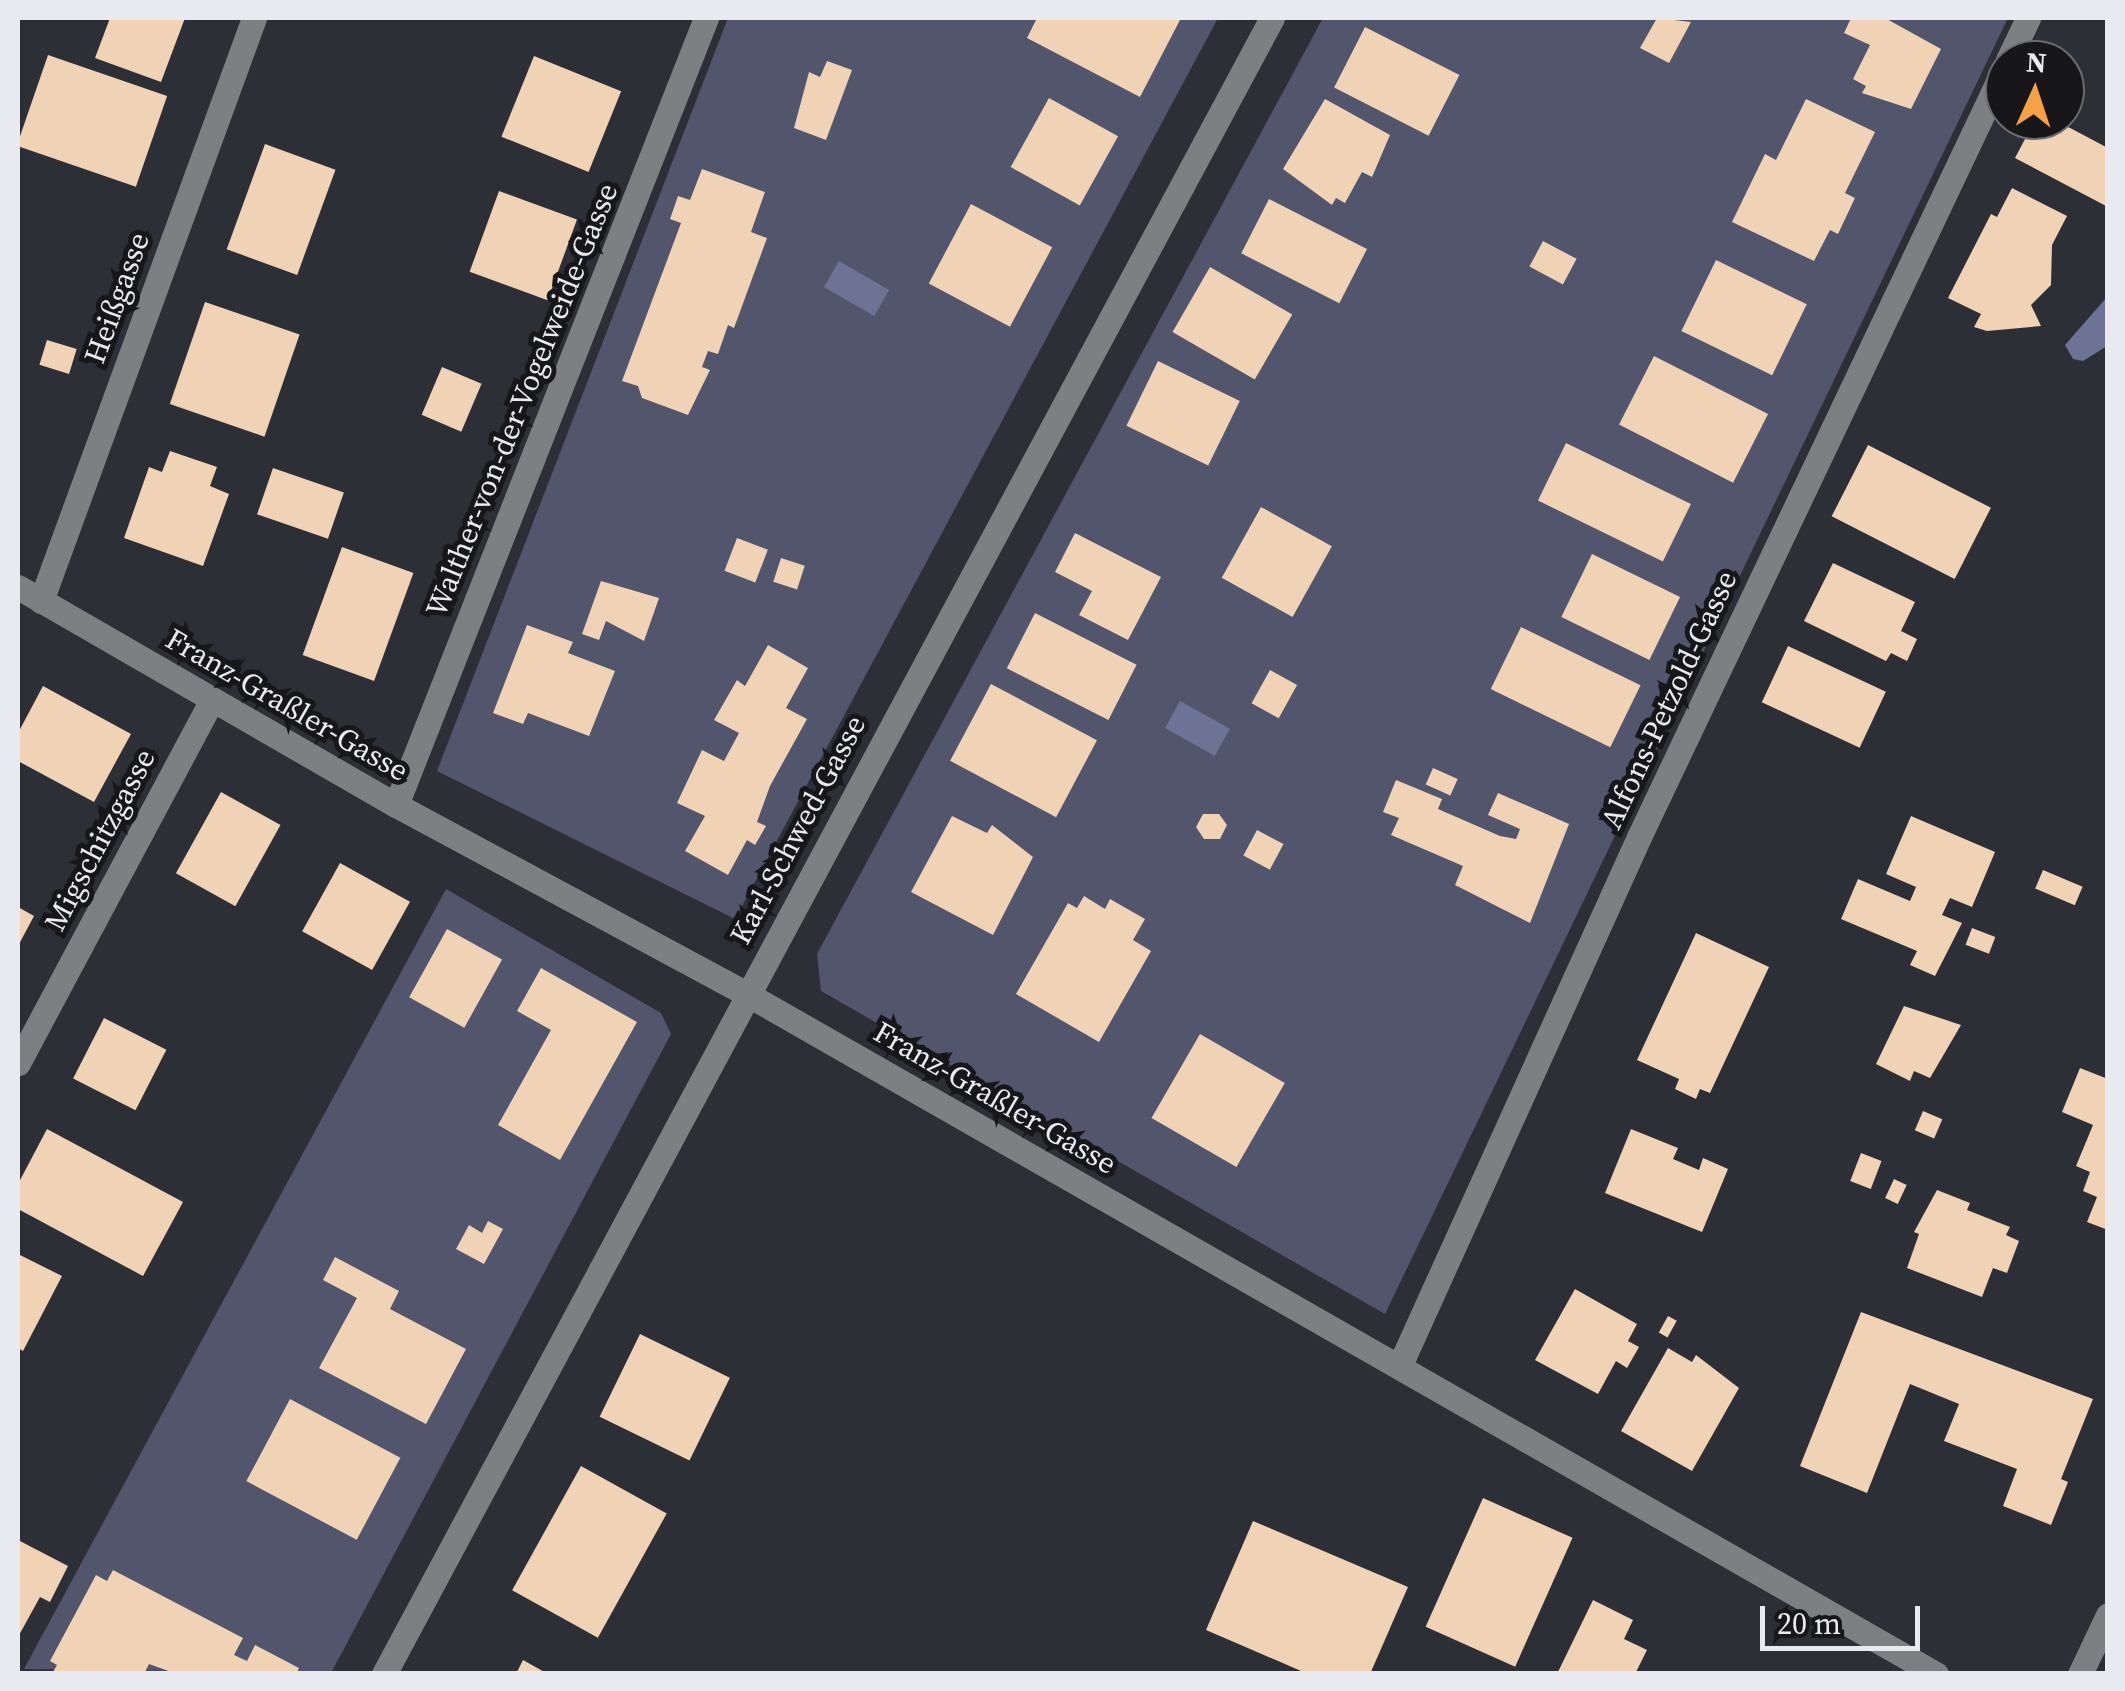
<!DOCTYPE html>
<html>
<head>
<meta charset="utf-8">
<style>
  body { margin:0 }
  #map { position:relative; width:2125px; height:1691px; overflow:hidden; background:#2d2f36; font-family:"Source Serif 4",serif }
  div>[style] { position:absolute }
  .green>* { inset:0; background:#52566d }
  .water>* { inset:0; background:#6d7394; transform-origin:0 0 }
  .building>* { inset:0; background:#f0d2b5; transform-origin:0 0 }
  .minor>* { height:25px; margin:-12.5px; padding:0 12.5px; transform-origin:12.5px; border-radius:12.5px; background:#7e7f82 }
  span { translate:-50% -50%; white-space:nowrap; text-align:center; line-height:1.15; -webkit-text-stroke:10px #17171a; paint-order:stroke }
  .street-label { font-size:30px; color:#e9eaef }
  .frame { position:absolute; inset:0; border:20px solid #e9eaef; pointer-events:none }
  .north { position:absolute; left:1985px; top:40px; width:100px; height:100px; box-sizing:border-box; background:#17171a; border:2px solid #6b6b6f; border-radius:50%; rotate:3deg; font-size:28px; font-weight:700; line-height:40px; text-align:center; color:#e9eaef }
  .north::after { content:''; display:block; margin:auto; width:35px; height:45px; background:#f5a246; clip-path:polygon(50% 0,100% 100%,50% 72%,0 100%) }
  .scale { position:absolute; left:1760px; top:1606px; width:160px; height:45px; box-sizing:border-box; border:5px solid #e9eaef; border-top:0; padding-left:12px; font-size:30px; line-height:35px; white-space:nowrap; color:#e9eaef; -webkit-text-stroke:8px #17171a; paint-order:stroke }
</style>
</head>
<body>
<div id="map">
  <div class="green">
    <div style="clip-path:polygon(728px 18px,1218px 18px,735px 919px,437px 771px)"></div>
    <div style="clip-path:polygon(1323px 18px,2008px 18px,1385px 1314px,821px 991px,817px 954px)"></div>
    <div style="clip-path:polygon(446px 889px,661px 1013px,671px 1034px,331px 1673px,24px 1669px)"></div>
  </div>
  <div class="water">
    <div style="left:839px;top:261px;width:58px;height:30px;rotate:30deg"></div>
    <div style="clip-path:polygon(2107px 297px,2107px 346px,2083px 361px,2073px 359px,2065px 345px)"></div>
    <div style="left:1180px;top:701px;width:57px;height:31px;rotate:29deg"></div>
  </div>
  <div class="building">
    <div style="clip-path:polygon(110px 18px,185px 18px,161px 82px,95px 58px)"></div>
    <div style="clip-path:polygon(1037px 18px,1181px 18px,1140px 97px,1027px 38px)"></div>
    <div style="clip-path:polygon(1657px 18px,1691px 22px,1669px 63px,1640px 48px)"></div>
    <div style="clip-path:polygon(1851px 18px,1885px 18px,1941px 49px,1911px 109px,1862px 93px,1866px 86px,1853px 79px,1870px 45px,1844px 33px)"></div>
    <div style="left:1365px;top:27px;width:106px;height:68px;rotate:27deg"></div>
    <div style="left:48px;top:55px;width:126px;height:96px;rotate:19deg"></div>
    <div style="left:534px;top:56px;width:94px;height:87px;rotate:22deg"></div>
    <div style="clip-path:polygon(827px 61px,852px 70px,826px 140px,794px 128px,809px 72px,820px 77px)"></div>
    <div style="left:1049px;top:98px;width:79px;height:79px;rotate:29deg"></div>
    <div style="clip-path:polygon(1325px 99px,1390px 135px,1372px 177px,1362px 172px,1345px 203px,1336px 198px,1332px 205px,1283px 169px)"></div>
    <div style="clip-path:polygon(1806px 99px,1875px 132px,1845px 193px,1855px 198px,1838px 234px,1830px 230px,1814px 261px,1732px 222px,1765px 154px,1776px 160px)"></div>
    <div style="clip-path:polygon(2035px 120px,2055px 120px,2108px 148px,2108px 207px,2015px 158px)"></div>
    <div style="left:265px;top:144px;width:75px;height:112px;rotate:20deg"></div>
    <div style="clip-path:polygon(702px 169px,765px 192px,751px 232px,767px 238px,734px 328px,728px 325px,718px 354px,708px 351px,702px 367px,710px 370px,688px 415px,642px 398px,638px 386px,622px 381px,681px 223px,670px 219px,678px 196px,690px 200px)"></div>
    <div style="clip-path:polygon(2012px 188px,2067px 216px,2052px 245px,2051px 285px,2031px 305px,2041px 326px,1987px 331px,1974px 327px,1981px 314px,1948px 298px,1991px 214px,1997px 217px)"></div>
    <div style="left:499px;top:191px;width:83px;height:86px;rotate:20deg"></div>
    <div style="left:1269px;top:199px;width:110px;height:61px;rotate:27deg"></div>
    <div style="left:971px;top:204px;width:92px;height:90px;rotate:28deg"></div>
    <div style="left:1543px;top:241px;width:38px;height:29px;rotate:28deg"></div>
    <div style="left:1716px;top:260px;width:101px;height:79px;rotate:26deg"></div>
    <div style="left:1210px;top:267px;width:95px;height:75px;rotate:30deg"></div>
    <div style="left:205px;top:302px;width:100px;height:108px;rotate:19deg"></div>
    <div style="left:47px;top:340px;width:31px;height:26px;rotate:17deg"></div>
    <div style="left:1654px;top:356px;width:128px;height:77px;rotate:27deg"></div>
    <div style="left:1158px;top:361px;width:91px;height:72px;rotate:26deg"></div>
    <div style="left:442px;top:367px;width:43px;height:52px;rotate:23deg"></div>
    <div style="left:1566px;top:443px;width:139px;height:64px;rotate:26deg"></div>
    <div style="left:1868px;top:445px;width:138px;height:80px;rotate:27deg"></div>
    <div style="clip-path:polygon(170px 451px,217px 467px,210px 486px,229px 494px,203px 566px,124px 538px,149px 467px,162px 472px)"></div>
    <div style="left:273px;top:468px;width:75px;height:49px;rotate:19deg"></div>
    <div style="left:1261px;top:507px;width:81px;height:81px;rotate:29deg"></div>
    <div style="clip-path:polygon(1075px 533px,1161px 577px,1128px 640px,1079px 615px,1092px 591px,1055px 572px)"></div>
    <div style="left:737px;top:538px;width:33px;height:35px;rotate:21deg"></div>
    <div style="left:342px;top:547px;width:76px;height:115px;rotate:20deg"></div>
    <div style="left:1592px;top:554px;width:98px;height:70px;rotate:26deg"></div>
    <div style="left:781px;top:558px;width:25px;height:25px;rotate:18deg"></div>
    <div style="clip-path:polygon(1833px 563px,1915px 602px,1901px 631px,1917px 639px,1907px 661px,1891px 653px,1886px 661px,1804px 621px)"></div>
    <div style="clip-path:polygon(601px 581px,659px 598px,644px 641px,606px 621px,599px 640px,582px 634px)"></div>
    <div style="left:1035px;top:613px;width:114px;height:62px;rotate:27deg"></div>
    <div style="clip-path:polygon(527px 625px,573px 642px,568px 653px,615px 671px,589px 736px,528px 713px,523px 724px,493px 713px)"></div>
    <div style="left:1521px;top:627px;width:133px;height:69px;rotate:26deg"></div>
    <div style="clip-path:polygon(768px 645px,808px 668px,786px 708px,807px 719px,770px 786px,757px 822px,766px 826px,755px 845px,747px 840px,728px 875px,685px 851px,705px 816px,677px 803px,702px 750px,724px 761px,739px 733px,714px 720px,737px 680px,745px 686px)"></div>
    <div style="left:1788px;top:646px;width:108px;height:62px;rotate:25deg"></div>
    <div style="left:1270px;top:670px;width:31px;height:38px;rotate:29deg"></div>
    <div style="left:991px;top:684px;width:120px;height:87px;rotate:28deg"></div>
    <div style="clip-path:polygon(43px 686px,131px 734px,94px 802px,18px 761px,18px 733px)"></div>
    <div style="left:1433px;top:768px;width:27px;height:18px;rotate:24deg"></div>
    <div style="clip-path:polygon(1396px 780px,1442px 799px,1438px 809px,1500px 836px,1516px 839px,1520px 829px,1488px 815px,1498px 793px,1569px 824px,1530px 923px,1455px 885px,1463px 866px,1391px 835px,1399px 818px,1383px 812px)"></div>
    <div style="left:221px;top:792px;width:68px;height:93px;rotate:29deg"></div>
    <div style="clip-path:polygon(1203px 814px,1219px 814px,1227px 825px,1220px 839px,1204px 839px,1196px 827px)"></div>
    <div style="clip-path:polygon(952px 816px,987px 833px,992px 825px,1033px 857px,993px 935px,911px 892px)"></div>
    <div style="clip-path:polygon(1911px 816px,1995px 852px,1972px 907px,1950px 898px,1942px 915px,1962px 923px,1935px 976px,1910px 965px,1917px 951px,1841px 919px,1858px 879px,1910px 901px,1916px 887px,1886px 874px)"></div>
    <div style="left:1257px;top:830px;width:30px;height:29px;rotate:28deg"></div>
    <div style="left:340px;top:863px;width:80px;height:78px;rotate:29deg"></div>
    <div style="left:2043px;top:870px;width:43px;height:20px;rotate:23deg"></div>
    <div style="clip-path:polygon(1084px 896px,1105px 909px,1110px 899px,1145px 919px,1133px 940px,1151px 951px,1099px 1042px,1016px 994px,1068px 903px,1077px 908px)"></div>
    <div style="clip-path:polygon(18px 907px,34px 916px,18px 946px)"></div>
    <div style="left:1972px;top:928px;width:25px;height:18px;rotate:21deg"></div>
    <div style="left:447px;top:929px;width:63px;height:78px;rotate:29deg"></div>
    <div style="clip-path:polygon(1696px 933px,1769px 967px,1710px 1093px,1700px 1089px,1696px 1099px,1675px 1089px,1679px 1079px,1637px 1060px)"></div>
    <div style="clip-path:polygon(541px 968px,637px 1022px,560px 1160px,498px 1125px,551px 1030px,517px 1011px)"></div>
    <div style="clip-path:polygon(1904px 1006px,1961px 1025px,1930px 1078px,1914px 1071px,1910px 1081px,1876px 1064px)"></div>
    <div style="left:104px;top:1018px;width:70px;height:68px;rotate:27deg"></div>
    <div style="left:1200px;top:1034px;width:98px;height:97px;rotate:30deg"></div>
    <div style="clip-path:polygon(2080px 1068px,2108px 1079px,2108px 1230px,2087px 1222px,2097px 1197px,2083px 1191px,2090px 1172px,2076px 1166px,2093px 1125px,2062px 1112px)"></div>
    <div style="left:1923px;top:1111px;width:21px;height:21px;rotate:23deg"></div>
    <div style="clip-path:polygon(47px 1129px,183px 1202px,143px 1276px,18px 1209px,18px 1184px)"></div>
    <div style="clip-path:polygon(1631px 1129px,1678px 1148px,1673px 1159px,1699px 1170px,1703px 1158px,1728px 1169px,1702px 1232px,1605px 1193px)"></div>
    <div style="left:1861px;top:1153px;width:22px;height:30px;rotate:21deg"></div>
    <div style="left:1894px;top:1179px;width:14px;height:21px;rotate:25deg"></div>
    <div style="clip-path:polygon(1937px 1190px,1970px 1203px,1967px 1210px,2010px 1227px,2006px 1235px,2019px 1241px,2007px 1273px,1993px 1268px,1982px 1297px,1907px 1268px,1919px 1234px,1914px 1232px)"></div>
    <div style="clip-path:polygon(488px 1221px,503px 1229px,484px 1264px,456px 1249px,469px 1225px,482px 1233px)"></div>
    <div style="clip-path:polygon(18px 1254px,62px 1276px,23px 1351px,18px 1348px)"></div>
    <div style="clip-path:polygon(335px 1257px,399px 1291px,390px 1309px,466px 1349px,426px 1424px,319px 1368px,357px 1298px,323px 1280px)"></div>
    <div style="clip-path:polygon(1575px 1289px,1637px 1324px,1628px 1341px,1639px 1347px,1627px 1368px,1616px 1361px,1598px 1394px,1535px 1360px)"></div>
    <div style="clip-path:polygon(1861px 1312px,2093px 1399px,2061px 1479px,2068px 1482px,2051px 1525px,2003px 1506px,2017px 1469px,1944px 1441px,1959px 1404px,1910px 1384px,1867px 1493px,1800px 1466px)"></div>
    <div style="left:1668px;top:1316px;width:10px;height:19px;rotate:29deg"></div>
    <div style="left:640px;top:1334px;width:100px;height:92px;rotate:26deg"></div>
    <div style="clip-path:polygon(1668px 1348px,1692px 1362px,1696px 1355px,1739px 1388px,1692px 1471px,1621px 1431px)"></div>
    <div style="left:290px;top:1399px;width:125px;height:93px;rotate:28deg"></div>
    <div style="left:581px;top:1466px;width:98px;height:142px;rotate:29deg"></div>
    <div style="left:1483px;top:1498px;width:98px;height:141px;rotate:24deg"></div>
    <div style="clip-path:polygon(1253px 1521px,1408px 1587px,1370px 1674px,1308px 1674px,1206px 1630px)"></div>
    <div style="clip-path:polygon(18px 1540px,68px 1566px,50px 1602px,40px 1597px,18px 1637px)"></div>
    <div style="clip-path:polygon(113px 1570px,243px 1638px,234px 1655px,247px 1661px,255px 1645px,299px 1668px,296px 1674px,177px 1674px,149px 1664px,144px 1674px,53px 1672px,57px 1665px,50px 1661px,96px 1575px,107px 1581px)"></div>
    <div style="clip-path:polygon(1593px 1600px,1633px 1620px,1624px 1639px,1647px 1650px,1635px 1674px,1557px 1674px)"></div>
    <div style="clip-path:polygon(523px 1660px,548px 1674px,516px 1674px)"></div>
  </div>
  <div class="minor">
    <div style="left:2008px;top:60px;width:47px;rotate:-64.5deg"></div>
    <div style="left:18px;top:587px;width:436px;rotate:30deg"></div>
    <div style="left:396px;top:805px;width:399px;rotate:28.3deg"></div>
    <div style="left:747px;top:994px;width:1370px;rotate:29.77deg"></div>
    <div style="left:41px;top:601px;width:621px;rotate:-69.93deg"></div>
    <div style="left:396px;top:805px;width:846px;rotate:-68.5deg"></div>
    <div style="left:18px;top:1063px;width:412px;rotate:-61.9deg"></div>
    <div style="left:1400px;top:1365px;width:580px;rotate:-65.65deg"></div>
    <div style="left:1639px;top:837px;width:853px;rotate:-64.58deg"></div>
    <div style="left:384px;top:1674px;width:1879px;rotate:-61.8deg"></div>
    <div style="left:2080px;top:1674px;width:65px;rotate:-64.6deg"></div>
  </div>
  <div class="street-label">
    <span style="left:117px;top:298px;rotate:-70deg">Heißgasse</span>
    <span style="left:522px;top:400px;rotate:-68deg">Walther-von-der-Vogelweide-Gasse</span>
    <span style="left:1669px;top:700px;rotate:-65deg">Alfons-Petzold-Gasse</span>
    <span style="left:287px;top:705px;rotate:30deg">Franz-Graßler-Gasse</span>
    <span style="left:798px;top:830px;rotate:-62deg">Karl-Schwed-Gasse</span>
    <span style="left:100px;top:840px;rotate:-62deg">Migschitzgasse</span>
    <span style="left:995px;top:1098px;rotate:30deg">Franz-Graßler-Gasse</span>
  </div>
  <div class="frame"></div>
  <div class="north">N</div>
  <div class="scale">20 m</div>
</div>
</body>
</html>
